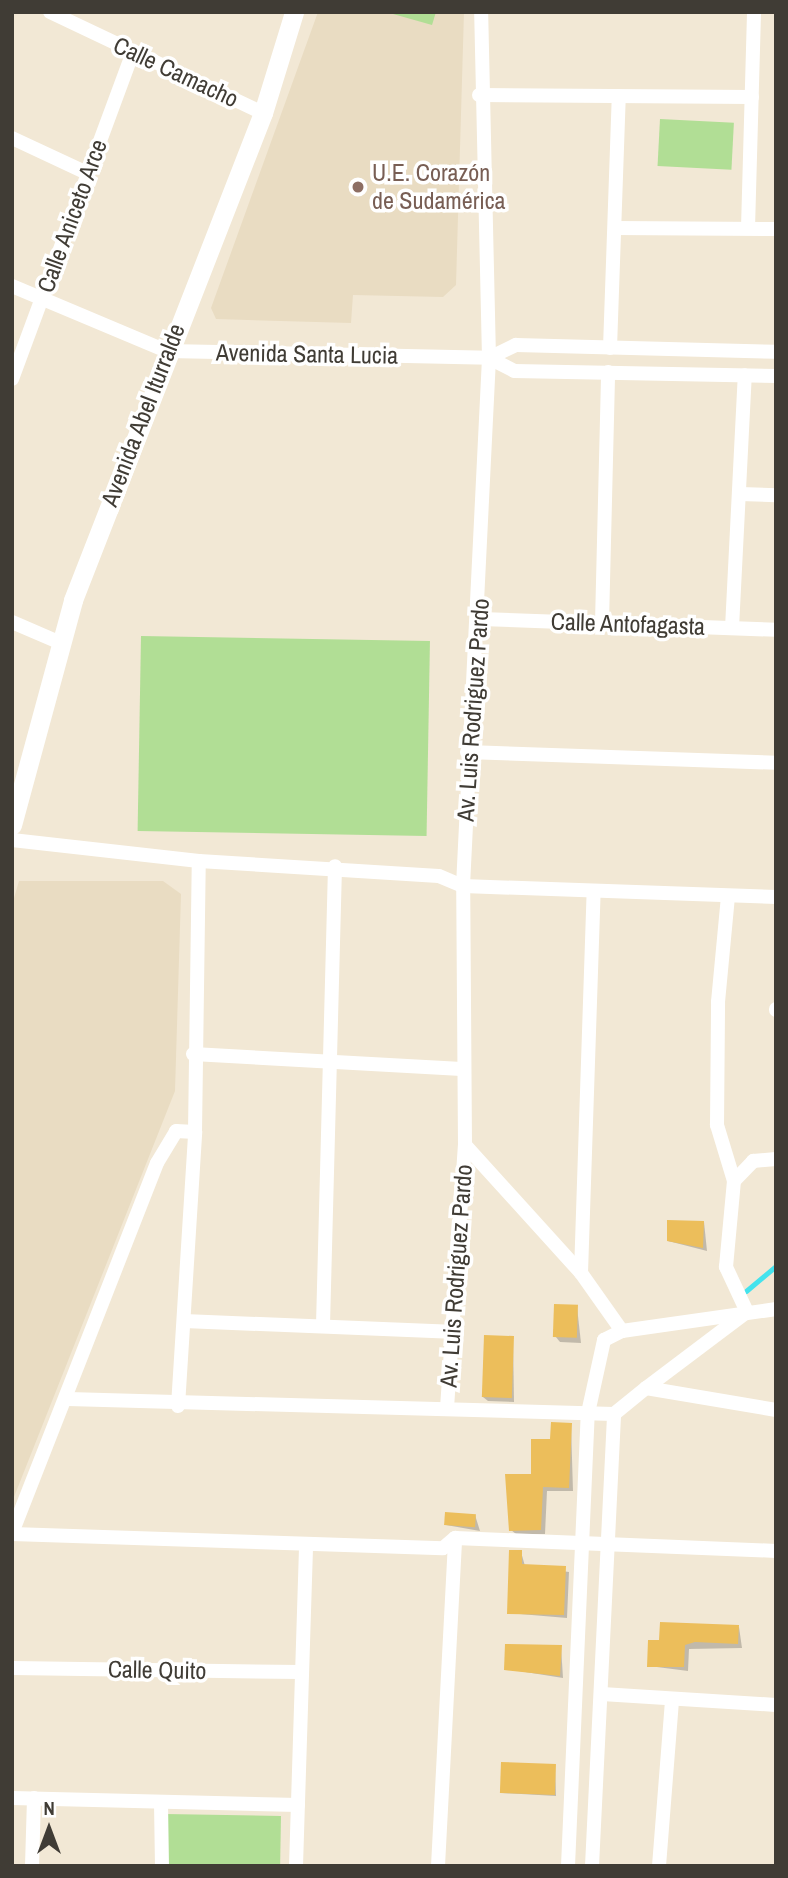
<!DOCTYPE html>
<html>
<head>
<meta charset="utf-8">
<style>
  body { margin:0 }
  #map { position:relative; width:788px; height:1878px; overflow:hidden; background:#f2e8d5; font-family:"Archivo Narrow",sans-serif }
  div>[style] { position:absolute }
  .built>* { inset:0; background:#e9dcc2 }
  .green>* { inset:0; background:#b1de95; transform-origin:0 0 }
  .shadow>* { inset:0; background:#0003 }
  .stream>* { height:5px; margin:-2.5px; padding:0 2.5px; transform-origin:2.5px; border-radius:2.5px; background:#44e3ed }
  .building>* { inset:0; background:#ecbe5b; transform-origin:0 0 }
  .minor>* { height:14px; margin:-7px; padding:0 7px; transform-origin:7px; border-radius:7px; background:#fff }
  .tertiary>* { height:19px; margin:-9.5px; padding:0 9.5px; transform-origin:9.5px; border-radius:9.5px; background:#fff }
  .dots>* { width:19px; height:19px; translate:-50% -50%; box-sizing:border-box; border:4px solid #fff; border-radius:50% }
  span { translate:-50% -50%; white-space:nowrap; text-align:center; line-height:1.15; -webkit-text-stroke:7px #fff; paint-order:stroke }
  .street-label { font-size:24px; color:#403c35 }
  .education-label { font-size:24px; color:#785e54 }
  .left { translate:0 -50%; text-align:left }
  .frame { position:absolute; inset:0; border:14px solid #403c35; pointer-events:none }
  .north { position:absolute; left:14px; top:1794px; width:70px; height:70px; -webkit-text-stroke:5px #fff; paint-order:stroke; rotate:0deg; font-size:19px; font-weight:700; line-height:28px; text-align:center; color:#403c35 }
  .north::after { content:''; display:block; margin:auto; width:24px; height:32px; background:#403c35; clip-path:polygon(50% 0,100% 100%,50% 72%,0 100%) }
</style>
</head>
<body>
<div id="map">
  <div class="built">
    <div style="clip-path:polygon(318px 12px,464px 12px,456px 285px,443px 297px,353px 295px,351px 323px,216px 319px,211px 308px)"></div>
    <div style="clip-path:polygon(19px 881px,163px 881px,181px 894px,175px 1091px,12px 1502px,12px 905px)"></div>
  </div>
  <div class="green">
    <div style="clip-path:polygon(386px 12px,436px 12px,432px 25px)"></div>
    <div style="left:660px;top:119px;width:74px;height:47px;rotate:3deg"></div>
    <div style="left:141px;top:636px;width:289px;height:195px;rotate:1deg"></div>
    <div style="left:165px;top:1814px;width:116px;height:52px;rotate:1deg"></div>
  </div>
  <div class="shadow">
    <div style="clip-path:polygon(704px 1222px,707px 1251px,668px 1241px)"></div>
    <div style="clip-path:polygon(577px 1307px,581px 1343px,560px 1342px,555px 1336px)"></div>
    <div style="clip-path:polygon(513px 1337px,514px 1402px,488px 1401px,483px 1397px)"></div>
    <div style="clip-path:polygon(571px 1425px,573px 1491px,547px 1491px,545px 1534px,516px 1534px,511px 1530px,533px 1476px,552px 1441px)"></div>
    <div style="clip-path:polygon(475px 1515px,480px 1531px,446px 1525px)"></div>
    <div style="clip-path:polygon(521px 1552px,525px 1566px,569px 1572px,567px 1618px,508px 1613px)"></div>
    <div style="clip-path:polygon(739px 1627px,742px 1648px,689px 1649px,688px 1671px,649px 1666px,661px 1642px)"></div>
    <div style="clip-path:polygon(561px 1647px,563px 1678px,506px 1669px)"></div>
    <div style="clip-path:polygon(555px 1766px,556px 1796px,502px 1793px)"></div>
  </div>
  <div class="stream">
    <div style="left:746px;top:1291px;width:39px;rotate:-40deg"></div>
  </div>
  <div class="building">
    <div style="clip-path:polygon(667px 1220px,704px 1221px,703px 1248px,667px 1241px)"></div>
    <div style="left:554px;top:1304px;width:24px;height:33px;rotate:2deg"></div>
    <div style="left:484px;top:1335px;width:30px;height:62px;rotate:2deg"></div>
    <div style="clip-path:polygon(551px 1422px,572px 1423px,569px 1488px,543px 1487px,541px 1530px,509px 1531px,505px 1474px,531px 1474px,531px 1439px,550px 1439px)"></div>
    <div style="left:445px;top:1512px;width:31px;height:13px;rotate:4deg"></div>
    <div style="clip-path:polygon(509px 1550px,522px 1550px,522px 1564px,566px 1566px,564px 1615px,507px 1614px)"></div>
    <div style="clip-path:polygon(660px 1622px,739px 1625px,738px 1644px,695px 1642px,685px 1645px,684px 1667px,647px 1667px,648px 1640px,659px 1640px)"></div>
    <div style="clip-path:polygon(505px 1644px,562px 1645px,560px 1676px,504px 1670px)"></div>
    <div style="left:501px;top:1762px;width:55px;height:31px;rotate:2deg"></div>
  </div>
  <div class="minor">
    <div style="left:50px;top:12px;width:236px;rotate:25.4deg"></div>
    <div style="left:479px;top:95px;width:273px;rotate:0.4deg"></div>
    <div style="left:12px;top:138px;width:83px;rotate:25deg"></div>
    <div style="left:615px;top:228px;width:161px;rotate:0.4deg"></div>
    <div style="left:748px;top:228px;width:216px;rotate:-88.4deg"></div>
    <div style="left:12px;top:286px;width:168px;rotate:22.8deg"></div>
    <div style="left:167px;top:351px;width:322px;rotate:1.2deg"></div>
    <div style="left:489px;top:358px;width:28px;rotate:27deg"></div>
    <div style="left:514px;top:371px;width:262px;rotate:1.1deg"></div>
    <div style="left:610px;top:348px;width:252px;rotate:-88deg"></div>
    <div style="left:489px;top:358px;width:30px;rotate:-26deg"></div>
    <div style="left:516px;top:345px;width:260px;rotate:1.5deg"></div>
    <div style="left:12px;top:379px;width:349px;rotate:-69.7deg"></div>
    <div style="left:740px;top:494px;width:36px;rotate:2deg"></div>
    <div style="left:481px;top:619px;width:295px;rotate:2.1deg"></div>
    <div style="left:12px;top:622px;width:56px;rotate:23.3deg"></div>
    <div style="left:602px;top:623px;width:251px;rotate:-88.6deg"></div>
    <div style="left:732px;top:628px;width:253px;rotate:-87.1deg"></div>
    <div style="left:467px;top:752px;width:309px;rotate:2deg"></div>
    <div style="left:12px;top:840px;width:188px;rotate:6.4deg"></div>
    <div style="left:199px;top:861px;width:240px;rotate:3.6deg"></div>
    <div style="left:439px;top:876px;width:26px;rotate:23deg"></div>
    <div style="left:463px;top:886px;width:313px;rotate:2deg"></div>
    <div style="left:776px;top:1009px;width:1px;rotate:90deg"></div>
    <div style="left:193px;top:1054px;width:269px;rotate:3.2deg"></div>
    <div style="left:465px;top:1145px;width:173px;rotate:47.8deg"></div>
    <div style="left:581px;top:1273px;width:71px;rotate:54.7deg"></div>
    <div style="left:622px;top:1331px;width:156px;rotate:-8.1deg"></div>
    <div style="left:734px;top:1181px;width:28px;rotate:-46deg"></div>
    <div style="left:753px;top:1161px;width:23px;rotate:-5deg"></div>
    <div style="left:581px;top:1273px;width:382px;rotate:-88.1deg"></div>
    <div style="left:184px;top:1321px;width:273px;rotate:2.3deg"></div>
    <div style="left:323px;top:1325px;width:459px;rotate:-88.5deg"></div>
    <div style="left:646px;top:1388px;width:126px;rotate:-37deg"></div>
    <div style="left:747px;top:1312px;width:50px;rotate:-115deg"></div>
    <div style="left:726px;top:1267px;width:86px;rotate:-84.7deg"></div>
    <div style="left:734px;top:1181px;width:59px;rotate:-106.9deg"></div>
    <div style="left:717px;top:1125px;width:123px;rotate:-89.5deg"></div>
    <div style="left:718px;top:1002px;width:106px;rotate:-84.6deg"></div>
    <div style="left:68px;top:1399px;width:546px;rotate:1.57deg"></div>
    <div style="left:614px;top:1414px;width:41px;rotate:-39.1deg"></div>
    <div style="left:646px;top:1388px;width:132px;rotate:9.6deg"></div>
    <div style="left:178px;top:1406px;width:275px;rotate:-86.4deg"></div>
    <div style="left:195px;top:1132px;width:271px;rotate:-89.2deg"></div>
    <div style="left:447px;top:1408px;width:264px;rotate:-86.1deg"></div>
    <div style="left:465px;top:1145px;width:259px;rotate:-90.4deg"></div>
    <div style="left:463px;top:886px;width:529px;rotate:-87.18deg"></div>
    <div style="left:489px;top:358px;width:346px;rotate:-91.3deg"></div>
    <div style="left:12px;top:1533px;width:397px;rotate:-68.6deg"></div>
    <div style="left:157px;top:1163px;width:37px;rotate:-59deg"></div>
    <div style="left:176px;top:1131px;width:19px;rotate:3deg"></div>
    <div style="left:12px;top:1534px;width:431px;rotate:1.9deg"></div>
    <div style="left:443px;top:1548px;width:16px;rotate:-40deg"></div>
    <div style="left:455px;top:1538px;width:321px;rotate:2.3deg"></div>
    <div style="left:12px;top:1668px;width:289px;rotate:0.8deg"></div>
    <div style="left:602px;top:1694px;width:174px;rotate:3.6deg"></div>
    <div style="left:12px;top:1798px;width:286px;rotate:1.4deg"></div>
    <div style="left:161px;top:1803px;width:63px;rotate:89.1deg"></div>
    <div style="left:32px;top:1866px;width:68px;rotate:-88.3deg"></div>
    <div style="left:296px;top:1866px;width:322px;rotate:-88.2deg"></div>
    <div style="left:438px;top:1866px;width:328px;rotate:-87deg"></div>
    <div style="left:568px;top:1866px;width:453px;rotate:-87.5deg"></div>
    <div style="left:588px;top:1413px;width:75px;rotate:-77.6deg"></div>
    <div style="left:604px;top:1340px;width:20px;rotate:-27deg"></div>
    <div style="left:592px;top:1866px;width:453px;rotate:-87.2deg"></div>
    <div style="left:659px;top:1866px;width:167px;rotate:-85.5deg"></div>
  </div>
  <div class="tertiary">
    <div style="left:12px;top:825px;width:233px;rotate:-74.8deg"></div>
    <div style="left:73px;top:600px;width:523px;rotate:-68.69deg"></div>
    <div style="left:263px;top:113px;width:106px;rotate:-72.9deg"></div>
  </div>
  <div class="dots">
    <div style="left:358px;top:187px;background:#8d6e63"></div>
  </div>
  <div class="street-label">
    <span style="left:176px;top:72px;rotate:25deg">Calle Camacho</span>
    <span style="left:72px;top:216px;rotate:-70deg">Calle Aniceto Arce</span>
    <span style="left:307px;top:354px;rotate:1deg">Avenida Santa Lucia</span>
    <span style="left:143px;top:415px;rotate:-69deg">Avenida Abel Iturralde</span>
    <span style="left:628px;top:624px;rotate:2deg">Calle Antofagasta</span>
    <span style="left:473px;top:710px;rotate:-86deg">Av. Luis Rodriguez Pardo</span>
    <span style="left:456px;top:1276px;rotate:-86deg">Av. Luis Rodriguez Pardo</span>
    <span style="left:157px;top:1670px;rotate:1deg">Calle Quito</span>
  </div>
  <div class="education-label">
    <span class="left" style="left:372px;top:187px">U.E. Corazón<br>de Sudamérica</span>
  </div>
  <div class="frame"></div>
  <div class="north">N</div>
</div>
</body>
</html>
